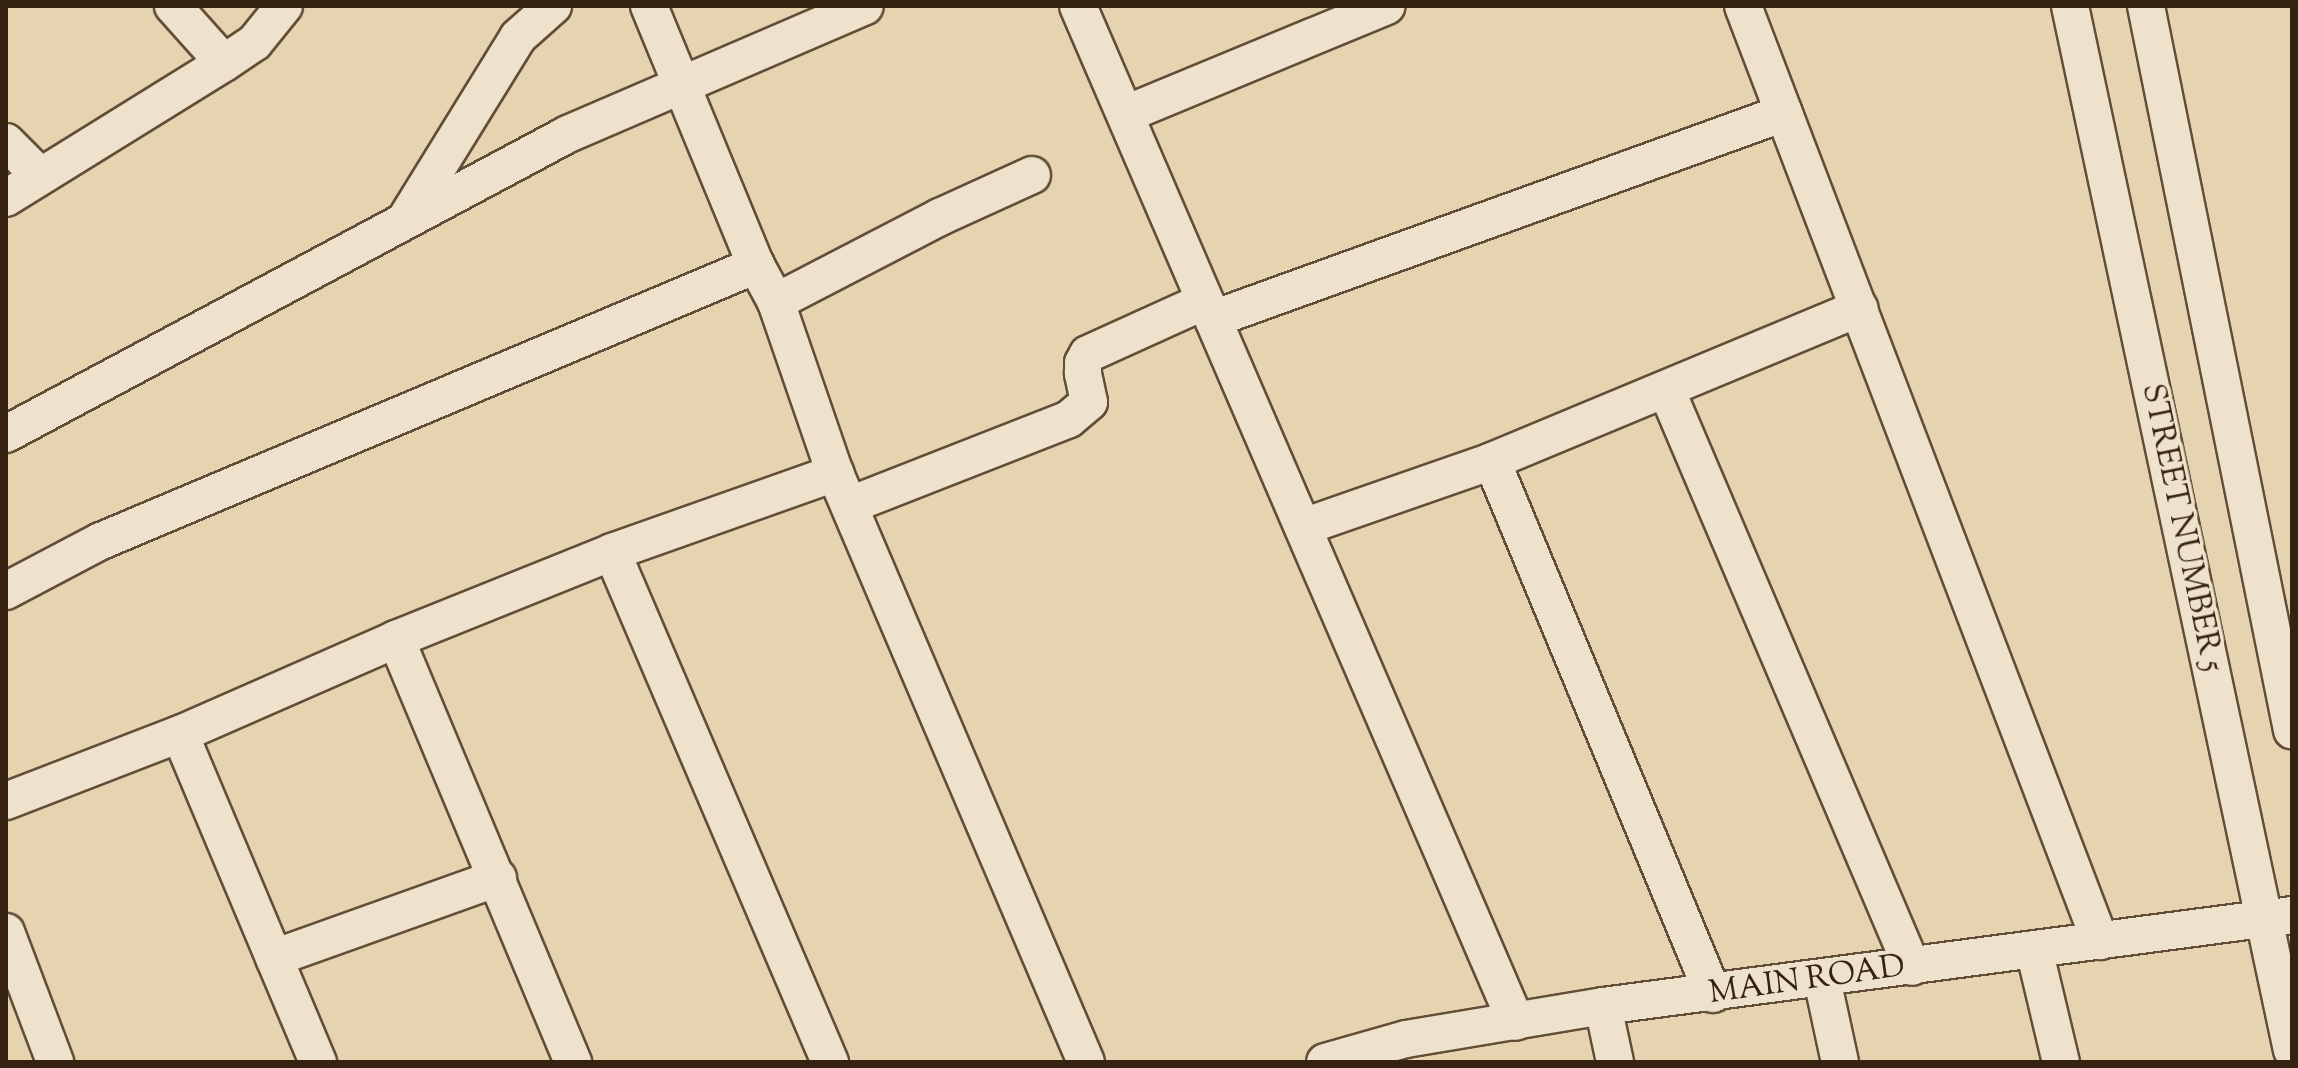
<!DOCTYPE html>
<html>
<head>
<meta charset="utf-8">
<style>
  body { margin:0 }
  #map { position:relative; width:2298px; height:1068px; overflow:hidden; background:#e6d3b0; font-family:"Sorts Mill Goudy",serif }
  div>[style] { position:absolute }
  .roads { filter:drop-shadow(2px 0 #624e38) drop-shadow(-2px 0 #624e38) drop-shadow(0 2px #624e38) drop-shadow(0 -2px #624e38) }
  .street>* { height:36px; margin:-18px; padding:0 18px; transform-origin:18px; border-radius:18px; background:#efe2cc }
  span { translate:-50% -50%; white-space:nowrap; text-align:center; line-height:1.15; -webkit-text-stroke:7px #efe2cc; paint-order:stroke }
  .street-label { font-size:32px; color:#362210 }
  .frame { position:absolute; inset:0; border:8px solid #362210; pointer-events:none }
</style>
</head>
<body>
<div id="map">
  <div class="roads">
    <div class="street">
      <div style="left:173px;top:6px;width:76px;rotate:48.2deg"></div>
      <div style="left:649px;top:6px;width:280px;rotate:67.6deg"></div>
      <div style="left:756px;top:265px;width:42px;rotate:61.6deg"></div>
      <div style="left:776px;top:302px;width:181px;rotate:71deg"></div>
      <div style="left:835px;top:473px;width:640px;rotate:66.92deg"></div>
      <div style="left:1078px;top:6px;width:1106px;rotate:66.68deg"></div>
      <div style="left:1743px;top:6px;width:1001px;rotate:69.1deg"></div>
      <div style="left:2070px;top:6px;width:1067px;rotate:78deg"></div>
      <div style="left:2146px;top:6px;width:739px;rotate:78.6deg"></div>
      <div style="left:1126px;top:114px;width:282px;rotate:-22.5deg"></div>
      <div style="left:6px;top:142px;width:48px;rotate:45deg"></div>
      <div style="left:6px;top:198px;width:256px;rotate:-31.8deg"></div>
      <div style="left:224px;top:63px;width:37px;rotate:-34deg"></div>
      <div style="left:255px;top:42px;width:46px;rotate:-51.1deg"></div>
      <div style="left:407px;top:217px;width:211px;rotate:-58.3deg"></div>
      <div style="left:518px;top:37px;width:47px;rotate:-41.5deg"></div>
      <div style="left:776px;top:302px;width:185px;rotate:-27.4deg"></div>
      <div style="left:940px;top:217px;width:101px;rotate:-24.5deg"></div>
      <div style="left:1213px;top:319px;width:607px;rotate:-19.84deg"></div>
      <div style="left:1666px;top:389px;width:628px;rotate:66.95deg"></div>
      <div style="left:6px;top:434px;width:637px;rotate:-28.09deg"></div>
      <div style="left:568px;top:134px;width:323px;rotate:-23.3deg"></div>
      <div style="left:850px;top:505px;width:235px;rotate:-21.4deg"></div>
      <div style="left:1069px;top:419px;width:26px;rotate:-40deg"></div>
      <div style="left:1089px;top:402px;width:30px;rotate:-102deg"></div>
      <div style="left:1083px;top:373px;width:10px;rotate:-90deg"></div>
      <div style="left:1083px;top:363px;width:10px;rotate:-61deg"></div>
      <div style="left:1088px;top:354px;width:128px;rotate:-24.4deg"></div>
      <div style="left:1303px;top:527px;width:200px;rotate:-19.2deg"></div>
      <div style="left:612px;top:552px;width:555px;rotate:66.86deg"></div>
      <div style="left:6px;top:591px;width:107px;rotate:-27.8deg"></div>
      <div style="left:101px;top:541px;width:711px;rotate:-22.85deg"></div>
      <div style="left:396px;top:639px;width:459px;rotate:67.3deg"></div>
      <div style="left:180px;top:734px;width:356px;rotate:67.2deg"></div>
      <div style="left:6px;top:801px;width:186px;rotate:-21.1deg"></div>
      <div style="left:180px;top:734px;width:236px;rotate:-23.7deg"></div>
      <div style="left:396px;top:639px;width:233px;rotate:-21.9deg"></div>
      <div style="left:612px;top:552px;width:237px;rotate:-19.5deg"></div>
      <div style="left:6px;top:932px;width:139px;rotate:69.3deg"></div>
      <div style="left:2034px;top:949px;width:116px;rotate:76.6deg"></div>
      <div style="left:274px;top:958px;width:238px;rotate:-19.7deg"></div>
      <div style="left:1822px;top:979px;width:85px;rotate:77.8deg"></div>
      <div style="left:1713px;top:994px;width:577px;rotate:-112.52deg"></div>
      <div style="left:1492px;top:461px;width:398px;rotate:-22.6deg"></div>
      <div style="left:1603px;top:1006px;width:57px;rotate:77.9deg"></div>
      <div style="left:1325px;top:1062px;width:84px;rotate:-15.9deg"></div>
      <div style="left:1406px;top:1039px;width:200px;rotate:-9.5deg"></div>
      <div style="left:1603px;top:1006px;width:695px;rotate:-7.52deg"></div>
    </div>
  </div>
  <div class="street-label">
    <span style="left:2181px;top:528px;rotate:78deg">STREET NUMBER 5</span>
    <span style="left:1807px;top:981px;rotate:-8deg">MAIN ROAD</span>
  </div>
  <div class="frame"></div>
</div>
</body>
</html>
